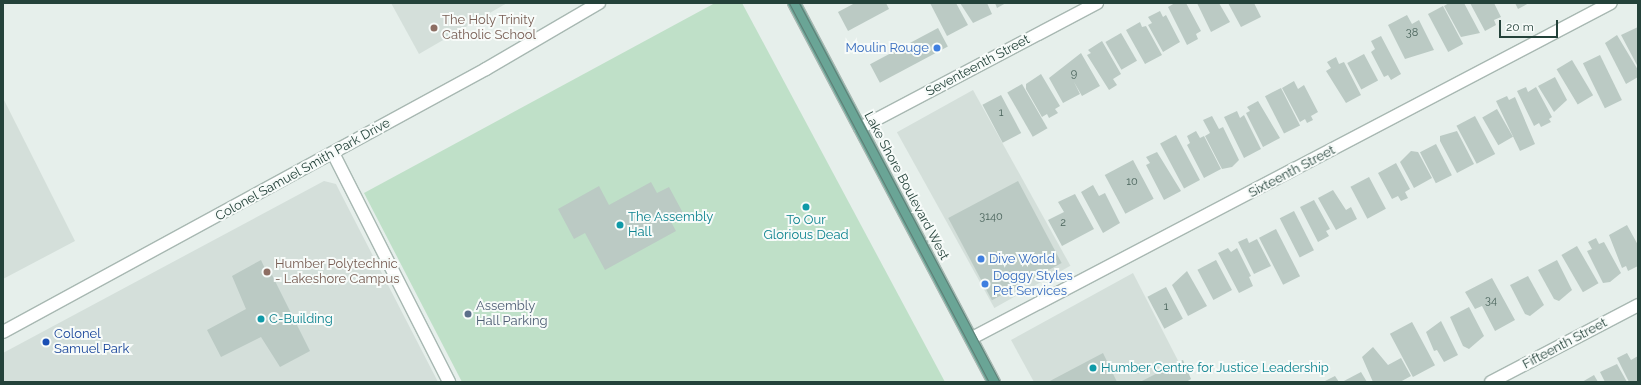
<!DOCTYPE html>
<html>
<head>
<meta charset="utf-8">
<style>
  body { margin:0 }
  #map { position:relative; width:1641px; height:385px; overflow:hidden; background:#e6efeb; font-family:Raleway,sans-serif }
  div>[style] { position:absolute }
  .built>* { inset:0; background:#d4dfda; transform-origin:0 0 }
  .green>* { inset:0; background:#bfe0c8 }
  .building>* { inset:0; background:#bbcac4; transform-origin:0 0 }
  .roads { filter:drop-shadow(1px 0 #a8b8b2) drop-shadow(-1px 0 #a8b8b2) drop-shadow(0 1px #a8b8b2) drop-shadow(0 -1px #a8b8b2) }
  .minor>* { height:12px; margin:-6px; padding:0 6px; transform-origin:6px; border-radius:6px; background:#fff }
  .primary>* { height:12px; margin:-6px; padding:0 6px; transform-origin:6px; border-radius:6px; background:#6aa596 }
  .tram>* { height:1px; margin:-0.5px; padding:0 0.5px; transform-origin:0.5px; border-radius:0.5px; background:#5f7d75 }
  .dots>* { width:11px; height:11px; translate:-50% -50%; box-sizing:border-box; border:2px solid #f7fbf9; border-radius:50% }
  span { translate:-50% -50%; white-space:nowrap; text-align:center; line-height:1.15; -webkit-text-stroke:4px #f7fbf9; paint-order:stroke }
  .number-label { font-size:11px; color:#4a645c }
  .number-label span { -webkit-text-stroke-width:0 }
  .education-label { font-size:13px; color:#785e54 }
  .left { translate:0 -50%; text-align:left }
  .shop-label { font-size:13px; color:#366cbe }
  .right { translate:-100% -50%; text-align:right }
  .street-label { font-size:13px; color:#24423a }
  .culture-label { font-size:13px; color:#0d838f }
  .service-label { font-size:13px; color:#4e5e75 }
  .transit-label { font-size:13px; color:#164399 }
  .frame { position:absolute; inset:0; border:4px solid #24423a; pointer-events:none }
  .scale { position:absolute; left:1499px; top:20px; width:59px; height:18px; box-sizing:border-box; border:2px solid #24423a; border-top:0; padding-left:5px; font-size:12px; line-height:14px; white-space:nowrap; color:#24423a; -webkit-text-stroke:3px #f7fbf9; paint-order:stroke }
</style>
</head>
<body>
<div id="map">
  <div class="built">
    <div style="clip-path:polygon(391px 3px,507px 3px,419px 54px)"></div>
    <div style="left:973px;top:90px;width:201px;height:87px;rotate:61deg"></div>
    <div style="clip-path:polygon(3px 98px,75px 241px,3px 279px)"></div>
    <div style="clip-path:polygon(324px 181px,336px 184px,340px 192px,438px 382px,3px 382px,3px 353px)"></div>
    <div style="clip-path:polygon(1133px 273px,1189px 382px,1034px 382px,1011px 340px)"></div>
  </div>
  <div class="green">
    <div style="clip-path:polygon(715px 3px,742px 3px,945px 382px,462px 382px,364px 193px)"></div>
  </div>
  <div class="building">
    <div style="clip-path:polygon(855px 3px,886px 3px,889px 9px,848px 31px,838px 12px)"></div>
    <div style="clip-path:polygon(930px 3px,956px 3px,968px 25px,947px 36px)"></div>
    <div style="clip-path:polygon(960px 3px,987px 3px,992px 14px,973px 23px)"></div>
    <div style="clip-path:polygon(995px 3px,1006px 3px,997px 8px)"></div>
    <div style="clip-path:polygon(1175px 3px,1186px 3px,1201px 31px,1196px 34px,1198px 39px,1187px 45px,1168px 7px)"></div>
    <div style="clip-path:polygon(1197px 3px,1219px 3px,1230px 22px,1211px 32px)"></div>
    <div style="clip-path:polygon(1228px 3px,1254px 3px,1261px 17px,1241px 27px)"></div>
    <div style="clip-path:polygon(1449px 3px,1464px 3px,1480px 33px,1461px 37px,1444px 6px)"></div>
    <div style="clip-path:polygon(1470px 3px,1494px 3px,1501px 17px,1494px 20px,1496px 25px,1485px 31px)"></div>
    <div style="clip-path:polygon(1515px 3px,1529px 3px,1518px 9px)"></div>
    <div style="left:1443px;top:6px;width:43px;height:17px;rotate:62deg"></div>
    <div style="clip-path:polygon(1160px 11px,1163px 17px,1166px 15px,1180px 42px,1163px 52px,1148px 25px,1152px 23px,1148px 17px)"></div>
    <div style="clip-path:polygon(1407px 15px,1412px 24px,1419px 20px,1434px 50px,1405px 59px,1388px 25px)"></div>
    <div style="clip-path:polygon(1140px 22px,1142px 27px,1146px 26px,1162px 55px,1145px 64px,1126px 30px)"></div>
    <div style="clip-path:polygon(1638px 27px,1638px 67px,1621px 35px)"></div>
    <div style="left:938px;top:28px;width:21px;height:77px;rotate:62deg"></div>
    <div style="left:1121px;top:33px;width:32px;height:18px;rotate:60deg"></div>
    <div style="clip-path:polygon(1617px 35px,1638px 70px,1638px 77px,1626px 84px,1605px 43px)"></div>
    <div style="clip-path:polygon(1381px 36px,1401px 74px,1391px 80px,1388px 75px,1384px 77px,1371px 52px,1375px 49px,1371px 41px)"></div>
    <div style="clip-path:polygon(1102px 41px,1121px 74px,1113px 79px,1117px 85px,1109px 90px,1087px 55px,1091px 53px,1088px 50px)"></div>
    <div style="clip-path:polygon(1081px 53px,1100px 86px,1082px 96px,1074px 82px,1080px 94px,1063px 103px,1049px 78px)"></div>
    <div style="left:1364px;top:54px;width:30px;height:19px;rotate:62deg"></div>
    <div style="left:1600px;top:55px;width:50px;height:19px;rotate:64deg"></div>
    <div style="clip-path:polygon(1336px 57px,1339px 64px,1344px 62px,1361px 95px,1346px 103px,1326px 71px,1331px 68px,1327px 62px)"></div>
    <div style="left:1572px;top:60px;width:41px;height:18px;rotate:59deg"></div>
    <div style="clip-path:polygon(1041px 74px,1060px 106px,1055px 109px,1058px 113px,1049px 118px,1047px 114px,1042px 117px,1026px 89px,1026px 84px)"></div>
    <div style="clip-path:polygon(1555px 77px,1567px 100px,1554px 112px,1538px 86px)"></div>
    <div style="clip-path:polygon(1294px 81px,1298px 89px,1304px 85px,1318px 112px,1311px 116px,1313px 120px,1307px 123px,1305px 119px,1300px 122px,1282px 88px)"></div>
    <div style="left:1022px;top:84px;width:51px;height:17px;rotate:60deg"></div>
    <div style="clip-path:polygon(1526px 87px,1528px 92px,1536px 87px,1552px 117px,1549px 119px,1551px 122px,1541px 127px,1539px 123px,1534px 126px,1517px 91px)"></div>
    <div style="left:1281px;top:88px;width:42px;height:18px;rotate:63deg"></div>
    <div style="left:1001px;top:95px;width:43px;height:21px;rotate:62deg"></div>
    <div style="clip-path:polygon(1507px 96px,1509px 100px,1515px 97px,1535px 144px,1520px 151px,1496px 101px)"></div>
    <div style="clip-path:polygon(1258px 101px,1280px 138px,1263px 147px,1246px 113px,1250px 111px,1247px 107px)"></div>
    <div style="left:1497px;top:109px;width:32px;height:17px;rotate:60deg"></div>
    <div style="clip-path:polygon(1237px 111px,1240px 118px,1244px 115px,1261px 149px,1244px 158px,1224px 117px)"></div>
    <div style="clip-path:polygon(1212px 116px,1219px 129px,1223px 127px,1239px 160px,1232px 167px,1222px 169px,1205px 136px,1210px 133px,1203px 120px)"></div>
    <div style="left:1475px;top:116px;width:43px;height:21px;rotate:62deg"></div>
    <div style="clip-path:polygon(1196px 131px,1200px 138px,1204px 136px,1221px 169px,1204px 178px,1187px 145px,1190px 143px,1187px 136px)"></div>
    <div style="clip-path:polygon(1457px 131px,1474px 164px,1457px 173px,1440px 141px,1440px 136px)"></div>
    <div style="left:1176px;top:135px;width:51px;height:18px;rotate:62deg"></div>
    <div style="left:1436px;top:144px;width:35px;height:18px;rotate:63deg"></div>
    <div style="clip-path:polygon(1411px 151px,1418px 152px,1432px 178px,1414px 188px,1400px 162px)"></div>
    <div style="clip-path:polygon(1157px 152px,1181px 191px,1164px 200px,1146px 165px,1150px 163px,1146px 157px)"></div>
    <div style="left:1133px;top:160px;width:44px;height:32px;rotate:62deg"></div>
    <div style="clip-path:polygon(1396px 163px,1410px 189px,1405px 192px,1408px 198px,1401px 201px,1398px 196px,1392px 199px,1378px 173px)"></div>
    <div style="left:1369px;top:177px;width:36px;height:21px;rotate:62deg"></div>
    <div style="left:1018px;top:181px;width:93px;height:79px;rotate:62deg"></div>
    <div style="clip-path:polygon(651px 182px,657px 193px,669px 187px,683px 213px,670px 220px,676px 231px,605px 270px,585px 233px,574px 239px,558px 209px,599px 186px,609px 205px)"></div>
    <div style="clip-path:polygon(1093px 185px,1099px 196px,1105px 193px,1120px 223px,1103px 233px,1081px 192px)"></div>
    <div style="clip-path:polygon(1333px 190px,1346px 210px,1351px 207px,1357px 219px,1336px 230px,1318px 198px)"></div>
    <div style="clip-path:polygon(1075px 194px,1094px 229px,1062px 246px,1048px 220px,1064px 212px,1058px 202px)"></div>
    <div style="clip-path:polygon(1314px 200px,1330px 229px,1326px 231px,1329px 236px,1318px 242px,1300px 207px)"></div>
    <div style="left:1294px;top:211px;width:44px;height:16px;rotate:63deg"></div>
    <div style="clip-path:polygon(1627px 225px,1638px 245px,1638px 266px,1628px 271px,1626px 266px,1622px 268px,1609px 235px)"></div>
    <div style="left:1276px;top:229px;width:53px;height:19px;rotate:63deg"></div>
    <div style="clip-path:polygon(1247px 238px,1249px 243px,1257px 239px,1271px 266px,1254px 274px,1238px 242px)"></div>
    <div style="clip-path:polygon(1596px 238px,1599px 244px,1604px 242px,1621px 273px,1610px 282px,1603px 283px,1587px 251px,1592px 249px,1588px 242px)"></div>
    <div style="left:1577px;top:246px;width:43px;height:18px;rotate:60deg"></div>
    <div style="clip-path:polygon(1228px 248px,1231px 252px,1237px 248px,1251px 276px,1249px 277px,1253px 286px,1239px 293px,1218px 253px)"></div>
    <div style="clip-path:polygon(261px 260px,267px 273px,270px 271px,310px 351px,280px 367px,261px 337px,221px 357px,207px 330px,246px 309px,232px 276px)"></div>
    <div style="left:1216px;top:260px;width:34px;height:21px;rotate:62deg"></div>
    <div style="clip-path:polygon(1557px 260px,1572px 290px,1559px 301px,1554px 299px,1538px 270px)"></div>
    <div style="clip-path:polygon(1187px 271px,1207px 306px,1188px 316px,1172px 285px)"></div>
    <div style="clip-path:polygon(1528px 276px,1544px 305px,1530px 316px,1525px 314px,1510px 285px)"></div>
    <div style="clip-path:polygon(1492px 278px,1515px 320px,1495px 331px,1482px 306px,1475px 309px,1465px 292px)"></div>
    <div style="left:1166px;top:287px;width:36px;height:21px;rotate:62deg"></div>
    <div style="clip-path:polygon(1469px 307px,1484px 336px,1469px 349px,1463px 346px,1450px 317px)"></div>
    <div style="clip-path:polygon(1441px 321px,1458px 355px,1444px 362px,1437px 350px,1434px 351px,1426px 332px)"></div>
    <div style="left:1412px;top:322px;width:49px;height:25px;rotate:62deg"></div>
    <div style="clip-path:polygon(1373px 347px,1388px 365px,1401px 358px,1411px 376px,1400px 382px,1373px 382px,1362px 357px)"></div>
    <div style="clip-path:polygon(1103px 353px,1117px 382px,1048px 382px)"></div>
    <div style="clip-path:polygon(1627px 353px,1631px 360px,1638px 356px,1638px 382px,1629px 382px,1617px 358px)"></div>
    <div style="clip-path:polygon(1183px 360px,1191px 379px,1186px 382px,1140px 382px)"></div>
    <div style="clip-path:polygon(1617px 364px,1627px 382px,1605px 382px,1600px 372px)"></div>
    <div style="clip-path:polygon(1361px 372px,1367px 382px,1342px 382px)"></div>
    <div style="clip-path:polygon(1594px 375px,1598px 382px,1582px 382px)"></div>
    <div style="clip-path:polygon(1335px 376px,1339px 382px,1323px 382px)"></div>
  </div>
  <div class="roads">
    <div class="minor">
      <div style="left:860px;top:128px;width:268px;rotate:-27.8deg"></div>
      <div style="left:333px;top:153px;width:257px;rotate:63.1deg"></div>
      <div style="left:3px;top:332px;width:550px;rotate:-28.57deg"></div>
      <div style="left:486px;top:69px;width:131px;rotate:-30.3deg"></div>
      <div style="left:972px;top:338px;width:721px;rotate:-27.67deg"></div>
      <div style="left:1491px;top:382px;width:166px;rotate:-27.6deg"></div>
    </div>
    <div class="primary">
      <div style="left:794px;top:3px;width:429px;rotate:62.2deg"></div>
    </div>
  </div>
  <div class="tram">
    <div style="left:789px;top:3px;width:429px;rotate:62.2deg"></div>
    <div style="left:799px;top:3px;width:429px;rotate:62.1deg"></div>
  </div>
  <div class="dots">
    <div style="left:434px;top:28px;background:#8d6e63"></div>
    <div style="left:937px;top:48px;background:#3f7fe0"></div>
    <div style="left:806px;top:207px;background:#0f9aa8"></div>
    <div style="left:620px;top:225px;background:#0f9aa8"></div>
    <div style="left:981px;top:259px;background:#3f7fe0"></div>
    <div style="left:267px;top:272px;background:#8d6e63"></div>
    <div style="left:985px;top:284px;background:#3f7fe0"></div>
    <div style="left:468px;top:314px;background:#5c6f8a"></div>
    <div style="left:261px;top:319px;background:#0f9aa8"></div>
    <div style="left:46px;top:342px;background:#1a4fb4"></div>
    <div style="left:1093px;top:368px;background:#0f9aa8"></div>
  </div>
  <div class="number-label">
    <span style="left:1412px;top:33px">38</span>
    <span style="left:1074px;top:74px">9</span>
    <span style="left:1001px;top:113px">1</span>
    <span style="left:1132px;top:182px">10</span>
    <span style="left:991px;top:217px">3140</span>
    <span style="left:1063px;top:223px">2</span>
    <span style="left:1491px;top:301px">34</span>
    <span style="left:1166px;top:307px">1</span>
  </div>
  <div class="education-label">
    <span class="left" style="left:442px;top:28px">The Holy Trinity<br>Catholic School</span>
    <span class="left" style="left:275px;top:272px">Humber Polytechnic<br>- Lakeshore Campus</span>
  </div>
  <div class="shop-label">
    <span class="right" style="left:929px;top:48px">Moulin Rouge</span>
    <span class="left" style="left:989px;top:259px">Dive World</span>
    <span class="left" style="left:993px;top:284px">Doggy Styles<br>Pet Services</span>
  </div>
  <div class="street-label">
    <span style="left:978px;top:66px;rotate:-28deg">Seventeenth Street</span>
    <span style="left:303px;top:170px;rotate:-29deg">Colonel Samuel Smith Park Drive</span>
    <span style="left:1292px;top:172px;rotate:-28deg">Sixteenth Street</span>
    <span style="left:906px;top:186px;rotate:62deg">Lake Shore Boulevard West</span>
    <span style="left:1565px;top:344px;rotate:-28deg">Fifteenth Street</span>
  </div>
  <div class="culture-label">
    <span class="left" style="left:628px;top:225px">The Assembly<br>Hall</span>
    <span style="left:806px;top:228px">To Our<br>Glorious Dead</span>
    <span class="left" style="left:269px;top:319px">C-Building</span>
    <span class="left" style="left:1101px;top:368px">Humber Centre for Justice Leadership</span>
  </div>
  <div class="service-label">
    <span class="left" style="left:476px;top:314px">Assembly<br>Hall Parking</span>
  </div>
  <div class="transit-label">
    <span class="left" style="left:54px;top:342px">Colonel<br>Samuel Park</span>
  </div>
  <div class="frame"></div>
  <div class="scale">20 m</div>
</div>
</body>
</html>
